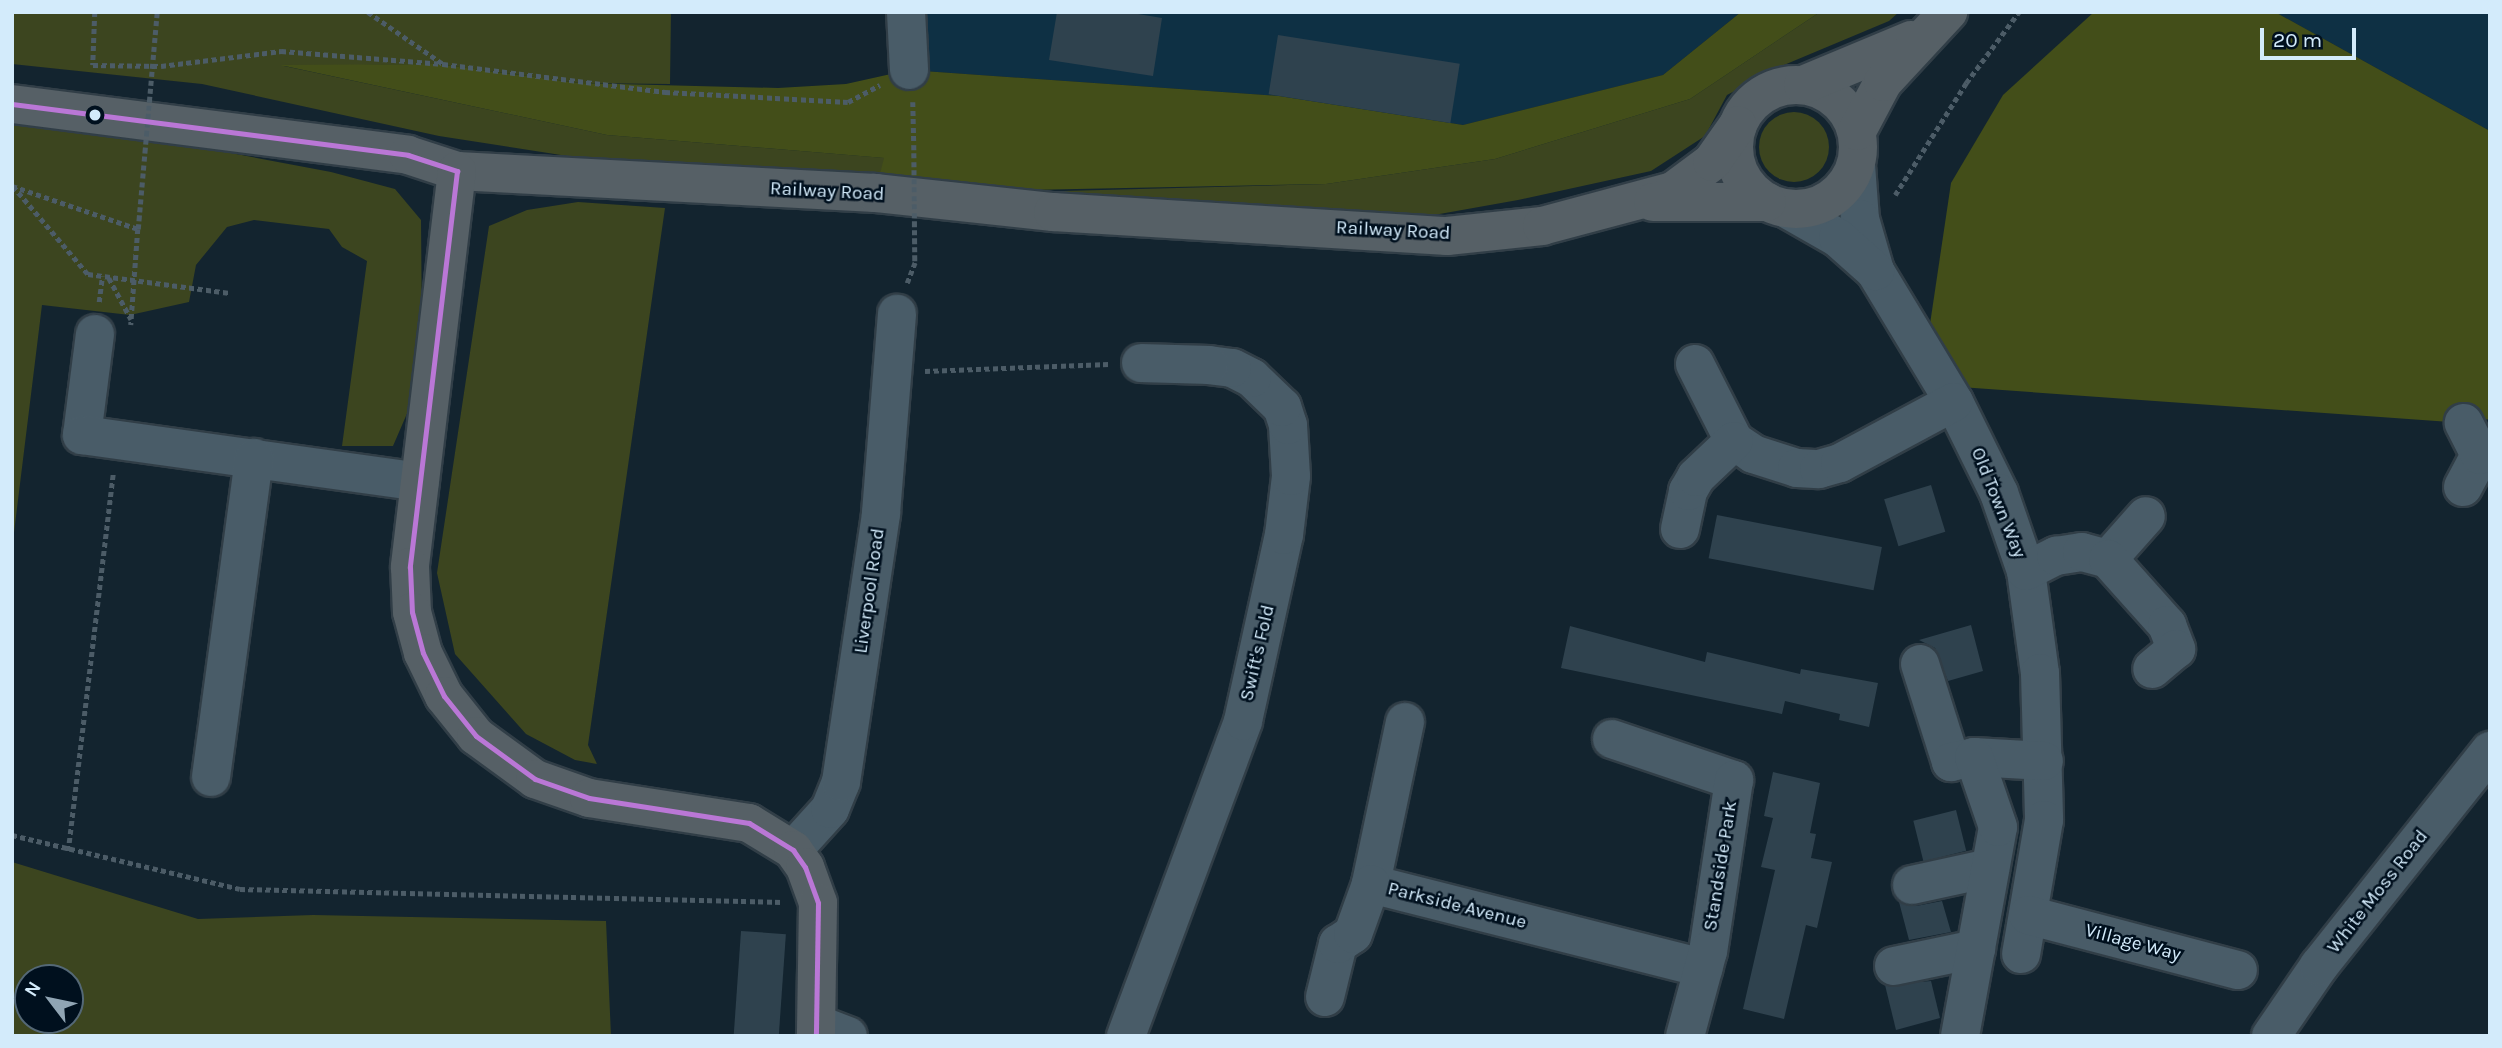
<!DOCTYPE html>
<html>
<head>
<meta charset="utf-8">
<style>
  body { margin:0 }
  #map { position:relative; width:2502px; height:1048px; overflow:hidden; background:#13242f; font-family:Karla,sans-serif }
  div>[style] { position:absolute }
  .built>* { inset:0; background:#0e3044 }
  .green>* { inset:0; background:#3c451f }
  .round { border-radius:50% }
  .forest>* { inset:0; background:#434e19 }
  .building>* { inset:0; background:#2f424e; transform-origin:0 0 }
  .path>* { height:4.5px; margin-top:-2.25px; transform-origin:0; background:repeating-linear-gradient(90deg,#4c5c67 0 5px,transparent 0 8.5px) }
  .roads { filter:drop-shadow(2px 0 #313e47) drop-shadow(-2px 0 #313e47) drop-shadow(0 2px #313e47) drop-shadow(0 -2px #313e47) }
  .minor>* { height:38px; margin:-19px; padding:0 19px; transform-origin:19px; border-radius:19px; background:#495c68 }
  .major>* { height:38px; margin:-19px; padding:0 19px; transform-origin:19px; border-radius:19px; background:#566066 }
  .major>.ring { margin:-19px; padding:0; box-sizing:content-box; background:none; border:38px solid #566066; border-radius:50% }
  .path-bridge>* { height:4.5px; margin-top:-2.25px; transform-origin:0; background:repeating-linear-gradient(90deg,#4c5c67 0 5px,transparent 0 8.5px) }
  .bus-1>* { height:5px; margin:-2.5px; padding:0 2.5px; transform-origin:2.5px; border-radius:2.5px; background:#ba77d6 }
  .dots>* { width:19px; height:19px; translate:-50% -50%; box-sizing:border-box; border:4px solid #00101e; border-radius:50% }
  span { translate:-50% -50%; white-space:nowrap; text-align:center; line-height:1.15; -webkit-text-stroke:5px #00101e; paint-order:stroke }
  .street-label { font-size:19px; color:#d3ebfb }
  .frame { position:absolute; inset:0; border:14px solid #d3ebfb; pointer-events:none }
  .north { position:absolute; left:14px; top:964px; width:70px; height:70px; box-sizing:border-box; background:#00101e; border:2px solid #546876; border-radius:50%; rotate:302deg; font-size:19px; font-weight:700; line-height:28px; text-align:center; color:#d3ebfb }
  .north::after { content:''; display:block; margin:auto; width:24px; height:32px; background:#90a5b4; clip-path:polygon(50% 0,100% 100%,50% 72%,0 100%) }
  .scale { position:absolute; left:2260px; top:28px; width:96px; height:32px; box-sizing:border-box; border:4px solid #d3ebfb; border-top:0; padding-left:9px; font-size:21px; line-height:24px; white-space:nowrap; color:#d3ebfb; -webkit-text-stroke:5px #00101e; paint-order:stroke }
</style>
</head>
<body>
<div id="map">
  <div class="built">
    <div style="clip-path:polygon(906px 12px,1741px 12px,1663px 75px,1463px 125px,1279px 96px,909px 70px)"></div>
    <div style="clip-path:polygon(2275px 12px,2490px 12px,2490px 131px)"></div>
  </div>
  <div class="green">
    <div style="clip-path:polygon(12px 12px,671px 12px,670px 84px,579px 83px,436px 64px,284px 66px,607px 135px,885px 158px,875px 193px,670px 172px,439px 136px,202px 84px,12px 64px)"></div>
    <div style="clip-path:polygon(1820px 12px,1899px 12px,1889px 21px,1784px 65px,1727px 95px,1705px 136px,1651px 171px,1518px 200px,1406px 220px,984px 193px,1326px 184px,1495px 159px,1690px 99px)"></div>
    <div class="round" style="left:1759px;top:112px;width:70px;height:70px"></div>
    <div style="clip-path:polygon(12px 118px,46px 118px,331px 172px,395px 189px,421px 220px,422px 335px,412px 402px,393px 446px,342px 446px,367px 261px,342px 247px,329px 229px,254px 220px,227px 227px,196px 265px,189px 302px,130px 315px,42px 305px,12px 549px)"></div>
    <div style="clip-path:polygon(578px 202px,665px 208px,588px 745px,597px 764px,575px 760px,526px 734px,455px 654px,437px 573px,489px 226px,527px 210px)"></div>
    <div style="clip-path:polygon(evenodd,12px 862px,198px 919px,313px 915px,606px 921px,611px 1036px,12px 1036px,12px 862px,70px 978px,70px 1020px,28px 1020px,28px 978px,70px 978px)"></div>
  </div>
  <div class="forest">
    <div style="clip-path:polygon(1741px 12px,1820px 12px,1690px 99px,1495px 159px,1326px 184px,875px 193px,884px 158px,607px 135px,280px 65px,436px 64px,579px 83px,778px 88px,846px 84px,909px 70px,1279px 96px,1463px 125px,1663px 75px)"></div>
    <div style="clip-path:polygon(2094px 12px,2275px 12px,2490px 131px,2490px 419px,2464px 423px,1946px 386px,1926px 351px,1951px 183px,2003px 95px)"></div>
  </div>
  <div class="building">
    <div style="clip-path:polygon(1057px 12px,1126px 12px,1162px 18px,1153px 76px,1049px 60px)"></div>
    <div style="left:1278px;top:35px;width:184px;height:60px;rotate:9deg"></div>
    <div style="left:1931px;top:485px;width:49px;height:49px;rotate:73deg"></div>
    <div style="left:1717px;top:515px;width:168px;height:44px;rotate:11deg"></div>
    <div style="clip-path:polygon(1971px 625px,1983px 671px,1948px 681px,1935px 648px,1919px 640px)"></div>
    <div style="clip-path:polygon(1570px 626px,1705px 662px,1707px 652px,1800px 674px,1801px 669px,1878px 683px,1869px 727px,1839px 720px,1840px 714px,1785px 701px,1782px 714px,1561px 668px)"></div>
    <div style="clip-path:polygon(1773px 772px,1820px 783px,1810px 833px,1816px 834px,1811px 858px,1832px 862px,1817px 928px,1806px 925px,1784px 1019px,1743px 1009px,1775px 870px,1761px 867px,1773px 818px,1764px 816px)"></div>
    <div style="left:1956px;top:810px;width:42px;height:44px;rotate:76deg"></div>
    <div style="clip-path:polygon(1942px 901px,1951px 932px,1909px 940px,1899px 902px,1916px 906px)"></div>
    <div style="left:741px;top:931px;width:45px;height:105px;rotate:4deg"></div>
    <div style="clip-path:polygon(1931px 981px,1940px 1018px,1896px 1030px,1885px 985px)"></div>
  </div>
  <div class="path">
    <div style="left:95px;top:12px;width:53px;rotate:92.2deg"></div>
    <div style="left:93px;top:65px;width:68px;rotate:0.8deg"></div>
    <div style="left:161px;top:66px;width:121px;rotate:-7.1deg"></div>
    <div style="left:281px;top:51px;width:163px;rotate:4.6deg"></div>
    <div style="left:368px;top:12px;width:91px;rotate:34.7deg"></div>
    <div style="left:443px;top:64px;width:224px;rotate:7.2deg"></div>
    <div style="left:665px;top:92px;width:183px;rotate:3.1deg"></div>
    <div style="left:848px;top:102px;width:36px;rotate:-28deg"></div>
    <div style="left:913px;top:102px;width:43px;rotate:88.7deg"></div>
    <div style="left:12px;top:186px;width:133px;rotate:18.8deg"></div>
    <div style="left:138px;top:229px;width:96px;rotate:94.2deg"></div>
    <div style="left:13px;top:186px;width:116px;rotate:49.6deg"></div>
    <div style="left:88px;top:274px;width:143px;rotate:7.6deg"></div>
    <div style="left:1895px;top:195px;width:133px;rotate:-57.6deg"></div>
    <div style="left:1966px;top:83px;width:89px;rotate:-53.3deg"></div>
    <div style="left:109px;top:278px;width:47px;rotate:61.8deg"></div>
    <div style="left:907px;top:283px;width:22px;rotate:-69deg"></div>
    <div style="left:99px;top:302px;width:26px;rotate:-83deg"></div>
    <div style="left:925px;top:371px;width:184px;rotate:-2.2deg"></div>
    <div style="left:12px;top:835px;width:234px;rotate:13.3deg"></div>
    <div style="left:240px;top:889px;width:542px;rotate:1.37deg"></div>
    <div style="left:68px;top:851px;width:381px;rotate:-83.2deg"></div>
  </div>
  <div class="roads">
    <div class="minor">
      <div style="left:906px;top:12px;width:58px;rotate:87deg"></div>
      <div style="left:1856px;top:165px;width:54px;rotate:85.8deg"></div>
      <div style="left:1860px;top:219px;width:54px;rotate:73.9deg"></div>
      <div style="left:1875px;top:271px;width:153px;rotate:58.9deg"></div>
      <div style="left:1954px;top:402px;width:102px;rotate:63.7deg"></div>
      <div style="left:1999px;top:493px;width:83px;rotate:70.9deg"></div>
      <div style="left:2026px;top:571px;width:103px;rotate:82.2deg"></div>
      <div style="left:2040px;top:673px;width:147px;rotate:88.4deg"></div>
      <div style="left:2044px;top:820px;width:136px;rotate:99.7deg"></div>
      <div style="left:1787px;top:209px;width:59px;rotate:29.6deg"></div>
      <div style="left:1838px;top:238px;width:50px;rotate:41.7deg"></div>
      <div style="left:95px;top:334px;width:102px;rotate:97.3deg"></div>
      <div style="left:82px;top:435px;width:341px;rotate:7.9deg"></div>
      <div style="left:1695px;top:364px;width:86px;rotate:63.1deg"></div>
      <div style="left:1734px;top:441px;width:23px;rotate:34deg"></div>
      <div style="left:1753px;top:454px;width:46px;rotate:17.7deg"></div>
      <div style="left:1797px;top:468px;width:22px;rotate:3deg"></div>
      <div style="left:1819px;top:469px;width:22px;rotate:-16deg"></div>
      <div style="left:1840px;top:463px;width:129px;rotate:-28.2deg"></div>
      <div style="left:2463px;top:487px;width:36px;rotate:-62deg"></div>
      <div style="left:2480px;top:455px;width:36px;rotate:-117deg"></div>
      <div style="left:1680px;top:529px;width:39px;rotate:-78deg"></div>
      <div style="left:1688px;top:491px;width:16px;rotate:-60deg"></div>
      <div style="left:1696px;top:477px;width:52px;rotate:-43.5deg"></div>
      <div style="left:2108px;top:559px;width:57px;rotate:-48.5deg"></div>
      <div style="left:2026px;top:571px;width:34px;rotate:-27deg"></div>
      <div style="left:2056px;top:556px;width:26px;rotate:-9deg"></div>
      <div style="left:2082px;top:552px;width:27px;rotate:15deg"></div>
      <div style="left:2108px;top:559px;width:89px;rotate:48.2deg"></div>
      <div style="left:2167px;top:625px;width:26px;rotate:69deg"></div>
      <div style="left:2176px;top:649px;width:31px;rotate:140deg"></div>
      <div style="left:1920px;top:664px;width:103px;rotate:72.4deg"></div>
      <div style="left:1951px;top:762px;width:24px;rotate:-12deg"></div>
      <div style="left:1974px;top:757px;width:70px;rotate:3.3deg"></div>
      <div style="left:1405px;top:722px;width:166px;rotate:101.9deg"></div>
      <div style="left:1371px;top:884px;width:343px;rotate:14.2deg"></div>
      <div style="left:1612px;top:739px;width:129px;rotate:18.6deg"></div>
      <div style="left:1734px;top:780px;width:173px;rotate:98.6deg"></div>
      <div style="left:1708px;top:951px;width:88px;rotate:105.1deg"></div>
      <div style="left:211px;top:777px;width:322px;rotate:-82.3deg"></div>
      <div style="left:793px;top:850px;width:55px;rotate:-47.9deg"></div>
      <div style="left:830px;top:809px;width:29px;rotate:-68deg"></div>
      <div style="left:841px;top:782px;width:272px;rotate:-81.5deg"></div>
      <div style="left:881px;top:513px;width:200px;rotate:-85.4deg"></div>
      <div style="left:1912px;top:885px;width:80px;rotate:-12.3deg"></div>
      <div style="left:2028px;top:915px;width:217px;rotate:14.7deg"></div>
      <div style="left:1894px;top:966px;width:84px;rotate:-11.7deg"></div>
      <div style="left:1325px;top:997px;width:55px;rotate:-76.2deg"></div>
      <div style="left:1338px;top:944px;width:18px;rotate:-34deg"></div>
      <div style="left:1353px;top:934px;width:53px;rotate:-70.2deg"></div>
      <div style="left:817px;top:1024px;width:33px;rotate:21deg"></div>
      <div style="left:1126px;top:1036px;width:336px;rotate:-69.6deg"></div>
      <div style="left:1243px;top:721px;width:190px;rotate:-77.6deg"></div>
      <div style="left:1284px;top:535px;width:59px;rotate:-83.2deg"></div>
      <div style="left:1291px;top:476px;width:51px;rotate:-93.4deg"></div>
      <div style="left:1288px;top:425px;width:19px;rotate:-108deg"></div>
      <div style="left:1282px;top:407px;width:42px;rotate:-136deg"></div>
      <div style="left:1252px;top:378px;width:22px;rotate:-153deg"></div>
      <div style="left:1232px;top:368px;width:23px;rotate:-173deg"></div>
      <div style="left:1209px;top:365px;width:68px;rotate:-178.3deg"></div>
      <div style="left:1960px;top:1036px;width:212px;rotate:-79.7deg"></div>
      <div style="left:1998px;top:827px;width:74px;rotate:-108.9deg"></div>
      <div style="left:2271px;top:1036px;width:85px;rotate:-55.6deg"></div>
      <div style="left:2319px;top:966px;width:275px;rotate:-51.5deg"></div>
    </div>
    <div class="major">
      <div class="ring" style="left:1734px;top:85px;width:86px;height:86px"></div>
      <div style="left:1803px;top:85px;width:117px;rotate:-22.6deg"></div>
      <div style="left:12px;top:104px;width:399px;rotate:7.3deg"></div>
      <div style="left:408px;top:155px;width:52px;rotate:18.1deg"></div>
      <div style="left:457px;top:171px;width:419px;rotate:3deg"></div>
      <div style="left:875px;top:193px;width:179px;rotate:6.1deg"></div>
      <div style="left:1053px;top:212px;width:395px;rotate:3.5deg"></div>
      <div style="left:1447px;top:236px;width:96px;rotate:-6deg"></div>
      <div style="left:1542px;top:226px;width:136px;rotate:-15deg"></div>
      <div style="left:1673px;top:191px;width:49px;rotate:-36.6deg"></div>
      <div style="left:1712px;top:162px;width:45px;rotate:-54.9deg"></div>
      <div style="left:1857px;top:131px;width:55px;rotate:-62deg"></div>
      <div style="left:1883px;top:82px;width:96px;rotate:-47.1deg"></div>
      <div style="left:457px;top:171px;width:399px;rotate:96.8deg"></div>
      <div style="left:410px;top:567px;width:45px;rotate:87.5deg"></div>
      <div style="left:412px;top:612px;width:42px;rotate:75deg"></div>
      <div style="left:423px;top:653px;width:48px;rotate:64deg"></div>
      <div style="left:444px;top:696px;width:51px;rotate:51.3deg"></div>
      <div style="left:476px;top:736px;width:73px;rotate:36.1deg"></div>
      <div style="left:535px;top:779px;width:57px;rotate:19.4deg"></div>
      <div style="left:589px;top:798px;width:162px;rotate:8.9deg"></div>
      <div style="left:749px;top:823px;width:52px;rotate:31.5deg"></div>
      <div style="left:793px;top:850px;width:21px;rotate:55deg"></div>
      <div style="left:805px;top:867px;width:38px;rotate:70deg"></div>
      <div style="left:818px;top:903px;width:133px;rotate:90.9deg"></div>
      <div style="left:1653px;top:202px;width:114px"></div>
    </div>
  </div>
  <div class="path-bridge">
    <div style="left:914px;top:145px;width:117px;rotate:89.5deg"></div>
    <div style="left:138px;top:229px;width:218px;rotate:-85deg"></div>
  </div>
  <div class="bus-1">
    <div style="left:12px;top:104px;width:399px;rotate:7.3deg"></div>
    <div style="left:408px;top:155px;width:52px;rotate:18.1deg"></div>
    <div style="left:457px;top:171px;width:399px;rotate:96.8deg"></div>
    <div style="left:410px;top:567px;width:45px;rotate:87.5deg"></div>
    <div style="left:412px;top:612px;width:42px;rotate:75deg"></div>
    <div style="left:423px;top:653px;width:48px;rotate:64deg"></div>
    <div style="left:444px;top:696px;width:51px;rotate:51.3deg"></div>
    <div style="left:476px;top:736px;width:73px;rotate:36.1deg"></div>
    <div style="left:535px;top:779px;width:57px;rotate:19.4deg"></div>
    <div style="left:589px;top:798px;width:162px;rotate:8.9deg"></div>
    <div style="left:749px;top:823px;width:52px;rotate:31.5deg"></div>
    <div style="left:793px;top:850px;width:21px;rotate:55deg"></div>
    <div style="left:805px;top:867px;width:38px;rotate:70deg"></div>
    <div style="left:818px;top:903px;width:133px;rotate:90.9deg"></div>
  </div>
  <div class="dots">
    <div style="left:95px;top:115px;background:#d3ebfb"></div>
  </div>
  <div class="street-label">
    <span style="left:827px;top:192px;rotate:3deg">Railway Road</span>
    <span style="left:1393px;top:231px;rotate:3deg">Railway Road</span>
    <span style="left:1998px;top:503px;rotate:68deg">Old Town Way</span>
    <span style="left:870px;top:591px;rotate:-82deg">Liverpool Road</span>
    <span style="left:1258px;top:653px;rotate:-77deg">Swift's Fold</span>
    <span style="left:1721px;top:866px;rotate:-81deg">Standside Park</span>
    <span style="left:2378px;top:892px;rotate:-52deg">White Moss Road</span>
    <span style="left:1457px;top:906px;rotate:14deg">Parkside Avenue</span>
    <span style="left:2133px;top:943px;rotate:15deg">Village Way</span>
  </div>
  <div class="frame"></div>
  <div class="north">N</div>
  <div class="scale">20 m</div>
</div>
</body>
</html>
